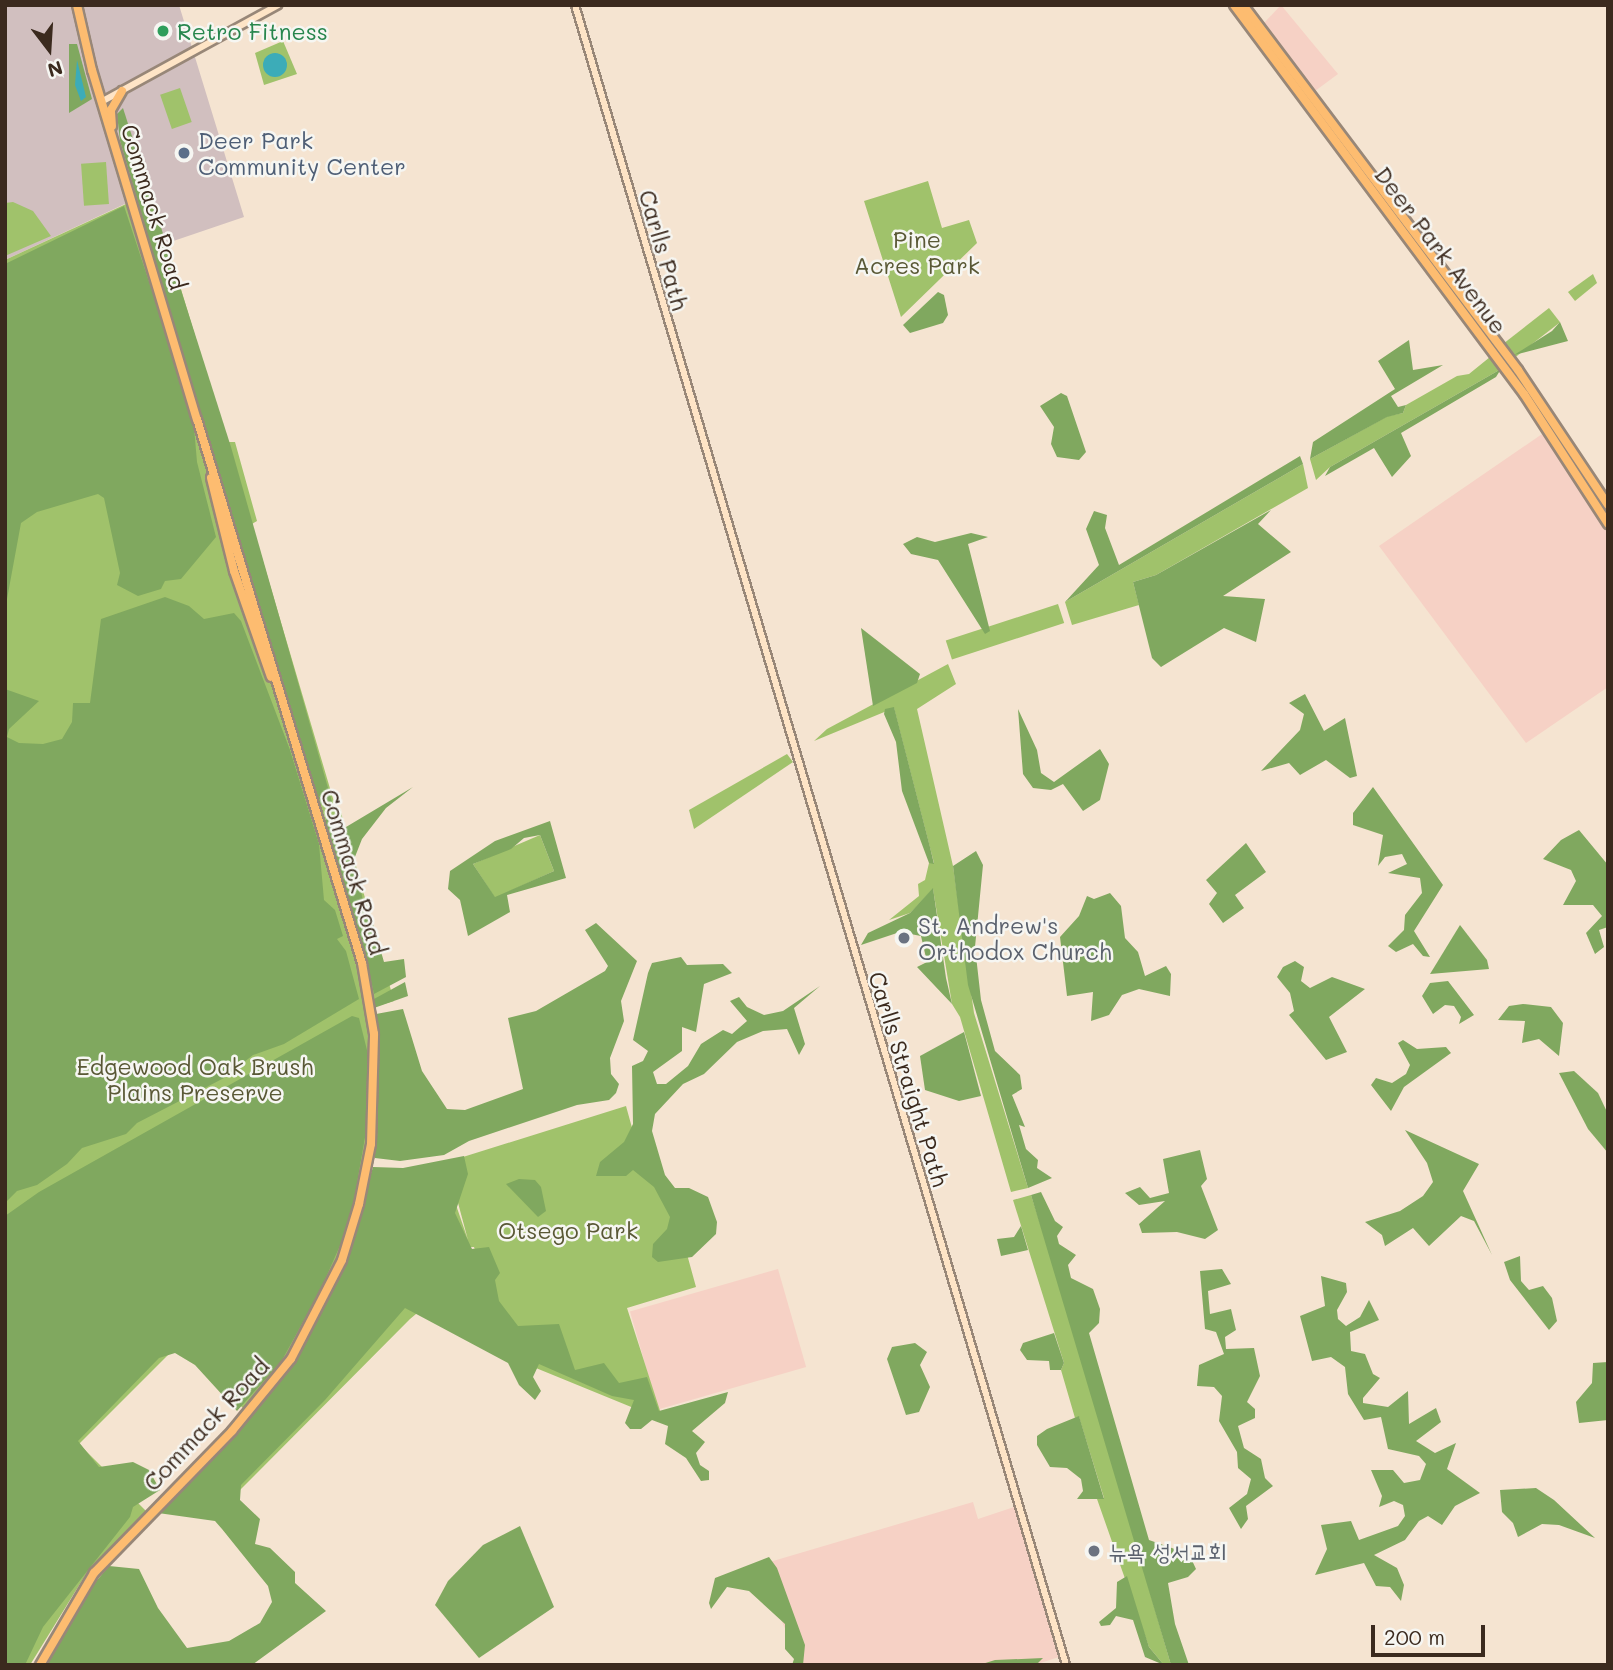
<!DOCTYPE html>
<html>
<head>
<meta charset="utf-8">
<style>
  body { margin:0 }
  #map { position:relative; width:1613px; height:1670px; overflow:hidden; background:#f5e4d1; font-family:Mali,"Poor Story",sans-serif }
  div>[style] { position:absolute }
  .built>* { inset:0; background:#f6d1c5; transform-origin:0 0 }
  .industrial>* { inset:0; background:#d1bfbf }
  .green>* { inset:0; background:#a0c26b; transform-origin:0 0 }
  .forest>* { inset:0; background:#80a85f }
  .water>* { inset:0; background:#3cacb8 }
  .round { border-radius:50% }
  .roads { filter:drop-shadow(2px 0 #988778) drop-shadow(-2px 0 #988778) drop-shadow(0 2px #988778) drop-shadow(0 -2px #988778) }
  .secondary>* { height:6px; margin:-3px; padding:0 3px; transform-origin:3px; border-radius:3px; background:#fee4c6 }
  .primary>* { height:8px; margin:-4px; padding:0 4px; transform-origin:4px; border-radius:4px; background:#fdbc70 }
  .dots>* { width:19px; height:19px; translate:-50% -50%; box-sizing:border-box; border:4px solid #f6f6f2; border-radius:50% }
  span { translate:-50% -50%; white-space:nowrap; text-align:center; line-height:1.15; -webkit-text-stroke:5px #f6f6f2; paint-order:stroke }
  .leisure-label { font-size:23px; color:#27864d }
  .left { translate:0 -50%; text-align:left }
  .service-label { font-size:23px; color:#4e5e75 }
  .street-label { font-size:23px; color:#3b2a1e }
  .park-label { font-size:23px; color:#595835 }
  .worship-label { font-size:23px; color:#5b616d }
  .frame { position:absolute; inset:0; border:7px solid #3b2a1e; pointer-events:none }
  .north { position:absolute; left:14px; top:14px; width:70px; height:70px; -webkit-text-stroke:5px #f6f6f2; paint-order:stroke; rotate:163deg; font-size:19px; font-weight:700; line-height:28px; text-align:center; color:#3b2a1e }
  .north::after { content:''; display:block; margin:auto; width:24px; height:32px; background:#3b2a1e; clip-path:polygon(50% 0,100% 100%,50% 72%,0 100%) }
  .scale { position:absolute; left:1371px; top:1625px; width:114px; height:32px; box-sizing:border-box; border:4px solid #3b2a1e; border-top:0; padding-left:9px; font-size:21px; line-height:24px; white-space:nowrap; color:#3b2a1e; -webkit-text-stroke:5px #f6f6f2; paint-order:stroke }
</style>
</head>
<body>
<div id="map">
  <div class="built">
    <div style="clip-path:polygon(1281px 5px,1338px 74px,1315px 91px,1264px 23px)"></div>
    <div style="clip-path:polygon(1545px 432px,1608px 534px,1608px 687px,1526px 743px,1379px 546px)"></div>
    <div style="left:778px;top:1269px;width:102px;height:154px;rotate:74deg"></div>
    <div style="clip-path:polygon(973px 1502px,978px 1519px,1014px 1507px,1059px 1657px,1034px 1665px,802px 1665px,756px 1566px)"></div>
  </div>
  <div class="industrial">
    <div style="clip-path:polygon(5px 5px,179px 5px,244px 217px,144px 251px,129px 202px,5px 260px)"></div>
  </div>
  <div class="green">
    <div style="clip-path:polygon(283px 41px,297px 74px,264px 85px,255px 53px)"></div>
    <div style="left:180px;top:88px;width:36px;height:21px;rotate:71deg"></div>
    <div style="left:106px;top:162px;width:42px;height:25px;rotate:86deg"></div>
    <div style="clip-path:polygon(928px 181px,942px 228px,969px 220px,977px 243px,901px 317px,864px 201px)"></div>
    <div style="clip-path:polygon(13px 202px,33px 211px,51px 236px,5px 256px,5px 203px)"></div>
    <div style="clip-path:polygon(126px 204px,141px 253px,168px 246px,227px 442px,235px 442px,257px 521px,252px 524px,334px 802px,340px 809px,394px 1001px,374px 1007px,375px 1017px,397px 1012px,367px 1189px,443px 1167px,468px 1240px,447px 1162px,626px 1106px,645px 1175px,671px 1196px,696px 1287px,627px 1308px,663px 1420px,509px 1357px,474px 1247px,470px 1247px,476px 1264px,410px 1319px,234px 1496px,205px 1464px,245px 1426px,246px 1411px,178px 1345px,79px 1444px,146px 1511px,86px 1574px,30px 1665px,5px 1665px,5px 260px)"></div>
    <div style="clip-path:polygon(1593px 274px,1597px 283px,1575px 301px,1568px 292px)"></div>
    <div style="left:1549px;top:308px;width:18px;height:58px;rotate:52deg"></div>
    <div style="clip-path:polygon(1490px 357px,1501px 369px,1330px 467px,1316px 480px,1310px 459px,1388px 416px,1403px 413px,1406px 405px,1457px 376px,1469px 374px)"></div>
    <div style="clip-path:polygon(1303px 464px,1308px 488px,1156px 575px,1133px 582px,1139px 605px,1072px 625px,1065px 602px)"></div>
    <div style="left:1058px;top:604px;width:20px;height:118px;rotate:72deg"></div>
    <div style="clip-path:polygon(948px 664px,956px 684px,917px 709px,953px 866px,974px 1013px,1028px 1188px,1011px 1192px,960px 1017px,952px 1004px,933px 889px,910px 913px,889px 920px,919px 896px,918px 884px,925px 880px,929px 863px,934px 863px,894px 708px,814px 741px,827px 729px)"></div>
    <div style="clip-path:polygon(787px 754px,793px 762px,694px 829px,689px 810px)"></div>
    <div style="clip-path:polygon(540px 835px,554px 871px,495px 898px,473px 864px)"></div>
    <div style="clip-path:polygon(1031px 1195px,1073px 1326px,1171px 1665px,1164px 1665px,1149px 1647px,1097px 1499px,1104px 1498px,1079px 1417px,1075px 1418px,1061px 1370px,1064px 1363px,1013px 1200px)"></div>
  </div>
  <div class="forest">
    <div style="clip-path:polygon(69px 44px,77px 44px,92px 99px,69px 113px)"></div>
    <div style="clip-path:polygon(123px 108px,231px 447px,332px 802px,318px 805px,234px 529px,120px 141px,117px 114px)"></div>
    <div style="clip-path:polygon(124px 206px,193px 415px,197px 462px,216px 537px,181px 579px,165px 581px,161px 589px,138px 596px,117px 585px,120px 573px,104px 498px,98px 494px,37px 512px,21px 523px,5px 610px,5px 264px)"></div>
    <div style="clip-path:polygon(938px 292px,944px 295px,948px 315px,943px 323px,910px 333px,903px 325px)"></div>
    <div style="clip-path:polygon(1560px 322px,1568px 341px,1514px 355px,1552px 331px)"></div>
    <div style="clip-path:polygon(1409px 340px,1413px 370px,1443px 365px,1391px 396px,1398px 407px,1406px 405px,1403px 413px,1387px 417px,1310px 459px,1313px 442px,1395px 389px,1378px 361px)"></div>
    <div style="clip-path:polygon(1501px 369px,1496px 377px,1401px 433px,1411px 456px,1392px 477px,1374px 448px,1325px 476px,1330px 467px)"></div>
    <div style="clip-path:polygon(1061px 393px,1067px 396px,1086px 452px,1079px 460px,1057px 457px,1051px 444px,1054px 427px,1040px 406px)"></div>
    <div style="clip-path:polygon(1300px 456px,1303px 464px,1065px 602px,1099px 565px,1086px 529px,1094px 511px,1107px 515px,1105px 528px,1119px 565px)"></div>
    <div style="clip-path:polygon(1271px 510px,1258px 524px,1291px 552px,1223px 596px,1265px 599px,1256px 642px,1224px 628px,1161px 667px,1152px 658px,1133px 582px,1156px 575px)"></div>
    <div style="clip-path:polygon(971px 533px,988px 537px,968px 544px,990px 631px,985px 634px,938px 560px,911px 554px,903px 544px,917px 537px,935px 542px)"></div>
    <div style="clip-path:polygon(165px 597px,189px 606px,204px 619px,234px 613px,241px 621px,290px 750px,319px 844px,324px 900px,335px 910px,343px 936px,337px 939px,346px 951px,359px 999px,284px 1044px,253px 1055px,224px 1078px,137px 1123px,126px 1134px,82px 1148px,67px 1164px,37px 1185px,17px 1191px,5px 1203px,5px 689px,39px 701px,9px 729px,7px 737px,19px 743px,43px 744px,62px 739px,72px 722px,73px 703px,90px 703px,101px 619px)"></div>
    <div style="clip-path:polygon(861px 628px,920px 674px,917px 683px,873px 706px)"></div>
    <div style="clip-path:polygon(1305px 694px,1324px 731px,1345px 718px,1357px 776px,1350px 778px,1326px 760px,1300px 775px,1289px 763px,1261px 771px,1300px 730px,1304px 714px,1289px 703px)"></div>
    <div style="clip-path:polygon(894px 707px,930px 847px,934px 864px,929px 863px,902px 791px,896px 742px,884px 714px,885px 709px)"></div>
    <div style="clip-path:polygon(1018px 709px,1037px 750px,1041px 773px,1054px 782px,1100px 749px,1109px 764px,1100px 800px,1083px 811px,1063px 784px,1051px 790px,1033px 788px,1023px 774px)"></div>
    <div style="clip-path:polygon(413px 787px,386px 808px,362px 839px,351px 867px,357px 870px,366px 917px,371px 917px,384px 962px,404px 959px,406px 977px,374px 994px,365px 953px,323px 825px,328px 816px,338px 815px,341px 830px)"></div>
    <div style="clip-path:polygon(1373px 787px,1443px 885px,1414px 931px,1430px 957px,1423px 956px,1413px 944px,1396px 952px,1388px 946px,1404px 930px,1405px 915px,1422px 893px,1420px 878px,1388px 873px,1407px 864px,1402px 854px,1385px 857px,1378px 866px,1383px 835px,1353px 825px,1353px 813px)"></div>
    <div style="clip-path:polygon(evenodd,550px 821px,566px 878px,507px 895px,510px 912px,468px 936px,460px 900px,448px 889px,450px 871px,495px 841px,550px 821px,540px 835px,554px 871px,495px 897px,473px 864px,511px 849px,524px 838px,540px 835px)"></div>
    <div style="clip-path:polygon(1579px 830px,1608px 865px,1608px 927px,1599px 930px,1604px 947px,1595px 954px,1586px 933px,1602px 916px,1593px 905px,1563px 905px,1576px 881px,1571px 870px,1543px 859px,1561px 840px)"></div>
    <div style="clip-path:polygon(1246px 843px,1266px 872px,1235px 895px,1244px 908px,1223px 923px,1209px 904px,1217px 893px,1206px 880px)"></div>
    <div style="clip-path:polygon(976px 851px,983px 865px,975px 947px,981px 1000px,995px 1051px,1020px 1075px,1022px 1089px,1012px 1095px,1025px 1127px,1019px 1125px,1026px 1149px,1038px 1160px,1037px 1168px,1052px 1178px,1028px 1188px,968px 985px,953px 866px)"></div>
    <div style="clip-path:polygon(933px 888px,946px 978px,952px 1004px,917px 967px,927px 962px,921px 936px,900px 932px,861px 945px,868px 933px,910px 913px)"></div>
    <div style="clip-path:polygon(1110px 893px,1121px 906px,1125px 938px,1138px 952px,1145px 976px,1166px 966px,1171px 974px,1170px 996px,1139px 989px,1122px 995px,1109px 1015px,1091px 1021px,1093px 992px,1067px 996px,1060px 937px,1079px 916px,1087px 896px,1094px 899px)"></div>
    <div style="clip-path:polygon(596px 923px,637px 961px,621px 1001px,624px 1021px,610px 1058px,611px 1074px,619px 1084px,616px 1093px,609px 1100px,577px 1105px,469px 1141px,444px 1155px,400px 1161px,375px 1158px,376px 1014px,403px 1009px,422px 1071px,447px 1109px,465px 1110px,523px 1089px,508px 1018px,536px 1011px,605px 971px,608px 966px,585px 930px)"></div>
    <div style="clip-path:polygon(1460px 925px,1487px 960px,1489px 969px,1430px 974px)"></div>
    <div style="clip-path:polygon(681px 957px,687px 965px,723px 964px,732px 973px,704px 984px,696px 1032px,682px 1027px,682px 1051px,653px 1072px,657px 1084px,666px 1084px,688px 1066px,701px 1044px,723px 1030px,732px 1034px,747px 1021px,730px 1001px,739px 997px,747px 1007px,764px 1015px,783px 1011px,820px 986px,794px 1008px,805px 1044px,799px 1055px,787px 1029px,763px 1031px,737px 1042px,704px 1074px,683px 1084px,655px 1114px,652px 1131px,665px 1175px,675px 1188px,689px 1188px,708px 1197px,717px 1222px,716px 1234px,692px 1257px,658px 1262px,652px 1257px,653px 1244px,667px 1229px,670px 1217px,654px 1187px,633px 1170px,626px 1176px,596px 1176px,600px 1162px,624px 1142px,633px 1124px,632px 1066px,643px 1061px,648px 1051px,633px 1040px,648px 973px,652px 963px)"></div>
    <div style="clip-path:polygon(1295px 961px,1304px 967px,1301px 981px,1310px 988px,1332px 977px,1365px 989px,1329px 1017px,1347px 1052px,1326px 1060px,1289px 1015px,1294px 1011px,1290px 993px,1277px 977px,1283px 967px)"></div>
    <div style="clip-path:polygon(1448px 981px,1474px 1015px,1459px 1024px,1461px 1017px,1454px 1006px,1445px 1005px,1433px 1014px,1422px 996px,1430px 983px)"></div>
    <div style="clip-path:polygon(405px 982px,408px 996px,374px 1008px,374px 999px)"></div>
    <div style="clip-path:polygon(1523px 1004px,1551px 1007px,1563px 1023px,1559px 1056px,1539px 1039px,1522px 1043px,1525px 1021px,1498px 1020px,1509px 1006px)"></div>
    <div style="clip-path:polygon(352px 1016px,359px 1018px,368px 1054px,367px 1126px,350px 1223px,320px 1291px,281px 1362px,237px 1411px,195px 1365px,175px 1353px,159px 1358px,78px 1441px,99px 1467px,133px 1462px,149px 1470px,160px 1490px,133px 1507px,130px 1517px,43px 1627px,25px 1665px,5px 1665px,5px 1216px,39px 1192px)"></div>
    <div style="clip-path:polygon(964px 1032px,981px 1096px,959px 1101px,925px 1090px,920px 1056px)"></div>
    <div style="clip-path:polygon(1403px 1040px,1417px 1049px,1446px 1047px,1451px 1053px,1404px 1087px,1391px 1111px,1371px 1085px,1376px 1078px,1392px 1083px,1406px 1074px,1410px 1065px,1398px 1043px)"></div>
    <div style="clip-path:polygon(1574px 1071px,1598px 1093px,1608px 1114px,1608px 1153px,1588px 1129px,1559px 1073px)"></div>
    <div style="clip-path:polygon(1405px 1130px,1479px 1164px,1463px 1191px,1492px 1255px,1474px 1221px,1461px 1216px,1429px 1246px,1413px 1228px,1385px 1246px,1382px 1235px,1365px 1222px,1400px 1211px,1423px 1196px,1433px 1182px,1427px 1163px)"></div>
    <div style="clip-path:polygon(1200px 1150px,1207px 1179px,1201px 1186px,1218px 1230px,1205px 1239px,1177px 1232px,1142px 1233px,1139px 1224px,1165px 1201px,1139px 1205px,1125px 1193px,1140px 1187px,1150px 1198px,1169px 1193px,1163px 1159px)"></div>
    <div style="clip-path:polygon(464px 1156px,468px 1174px,455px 1213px,472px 1249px,489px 1247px,500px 1273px,495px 1280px,499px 1301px,518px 1326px,559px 1324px,575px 1370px,604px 1363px,619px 1383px,647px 1377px,659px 1411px,728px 1392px,725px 1403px,692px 1431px,705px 1442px,696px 1453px,700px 1465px,709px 1471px,709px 1480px,701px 1481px,686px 1458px,665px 1444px,668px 1426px,652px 1420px,641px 1429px,630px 1429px,625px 1423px,634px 1400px,612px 1396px,539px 1364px,533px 1377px,541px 1391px,535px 1400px,519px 1385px,508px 1363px,405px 1308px,325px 1400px,241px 1485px,240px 1500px,260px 1519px,255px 1544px,270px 1548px,295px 1572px,295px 1583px,326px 1611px,252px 1665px,44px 1665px,77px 1604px,109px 1566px,139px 1569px,158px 1608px,187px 1648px,229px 1641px,260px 1623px,272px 1602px,268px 1586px,222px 1529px,215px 1521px,158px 1513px,222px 1448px,301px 1351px,339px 1277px,373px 1167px,403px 1168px)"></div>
    <div style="clip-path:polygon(519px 1179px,535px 1180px,541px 1187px,546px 1211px,538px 1217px,506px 1184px)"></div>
    <div style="clip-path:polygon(1041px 1192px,1055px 1221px,1063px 1227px,1057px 1236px,1059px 1244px,1076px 1255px,1068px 1265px,1071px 1278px,1093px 1289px,1100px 1309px,1099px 1323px,1089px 1333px,1149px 1540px,1189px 1554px,1196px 1569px,1188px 1577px,1168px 1583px,1175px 1624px,1189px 1665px,1171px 1665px,1031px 1195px)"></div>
    <div style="clip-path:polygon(1021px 1226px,1028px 1250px,1001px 1256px,997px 1239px,1014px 1237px)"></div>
    <div style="clip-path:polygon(1520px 1256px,1521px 1281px,1529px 1290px,1543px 1286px,1552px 1298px,1557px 1321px,1549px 1330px,1510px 1280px,1504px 1262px)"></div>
    <div style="clip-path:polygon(1222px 1269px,1231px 1284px,1208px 1291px,1210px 1314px,1231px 1309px,1236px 1330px,1225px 1337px,1226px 1349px,1254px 1348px,1260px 1376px,1247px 1402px,1255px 1409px,1255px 1418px,1238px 1426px,1244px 1448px,1261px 1459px,1265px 1478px,1273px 1486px,1246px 1506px,1248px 1519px,1241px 1529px,1229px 1508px,1247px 1494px,1251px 1479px,1238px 1468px,1237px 1452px,1219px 1421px,1222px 1396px,1214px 1387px,1197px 1386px,1199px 1365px,1224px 1354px,1216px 1332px,1205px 1329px,1200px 1271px)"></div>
    <div style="clip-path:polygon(1321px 1276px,1346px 1283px,1347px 1292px,1337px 1310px,1338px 1319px,1346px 1326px,1360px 1317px,1369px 1300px,1379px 1320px,1350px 1332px,1351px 1351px,1365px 1354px,1373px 1374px,1380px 1378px,1363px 1398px,1363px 1403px,1388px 1407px,1408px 1391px,1409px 1424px,1436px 1408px,1441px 1422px,1416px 1441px,1435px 1453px,1456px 1443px,1447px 1469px,1480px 1493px,1455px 1506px,1442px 1525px,1428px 1516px,1419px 1521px,1405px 1540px,1374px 1555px,1397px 1568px,1404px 1585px,1401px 1601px,1390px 1587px,1376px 1586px,1364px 1563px,1315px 1575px,1327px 1549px,1321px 1525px,1351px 1521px,1359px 1540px,1398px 1526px,1405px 1516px,1403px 1505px,1394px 1501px,1379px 1507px,1382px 1496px,1371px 1470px,1393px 1470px,1404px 1483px,1420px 1480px,1426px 1464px,1419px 1456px,1388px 1449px,1381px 1417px,1364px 1420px,1348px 1394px,1345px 1367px,1331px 1357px,1312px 1361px,1300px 1316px,1325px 1306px)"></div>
    <div style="clip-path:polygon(1054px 1333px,1064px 1363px,1061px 1370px,1050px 1370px,1049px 1361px,1027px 1360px,1020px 1350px,1023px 1343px)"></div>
    <div style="clip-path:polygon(915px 1343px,927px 1352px,920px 1365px,930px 1387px,919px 1412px,906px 1415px,887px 1359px,892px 1347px)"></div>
    <div style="clip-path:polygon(1608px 1362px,1608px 1420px,1579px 1423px,1576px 1402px,1592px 1383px,1593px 1363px)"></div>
    <div style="clip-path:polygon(1079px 1416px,1104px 1499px,1077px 1499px,1083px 1491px,1081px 1479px,1067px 1468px,1050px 1467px,1037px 1445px,1037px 1436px,1047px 1429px)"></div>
    <div style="clip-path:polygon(1536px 1488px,1554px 1500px,1595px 1538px,1559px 1525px,1542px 1524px,1518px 1537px,1513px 1523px,1502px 1512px,1500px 1490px)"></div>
    <div style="clip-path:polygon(520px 1526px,554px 1607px,479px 1658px,435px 1605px,448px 1581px,483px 1545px)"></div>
    <div style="clip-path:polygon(769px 1557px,777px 1568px,805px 1645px,803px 1665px,792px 1665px,794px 1659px,785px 1649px,785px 1624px,749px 1591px,727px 1587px,711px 1609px,709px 1603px,715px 1578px)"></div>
    <div style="clip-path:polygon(1127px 1576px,1149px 1647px,1164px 1665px,1145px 1657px,1133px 1620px,1116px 1616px,1110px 1625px,1101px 1626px,1099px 1622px,1116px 1608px,1117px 1582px)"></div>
    <div style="clip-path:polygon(1043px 1658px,1036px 1665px,979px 1665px,995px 1660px)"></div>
  </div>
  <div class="water">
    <div class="round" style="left:263px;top:53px;width:24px;height:24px"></div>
    <div style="clip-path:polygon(77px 60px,86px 97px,81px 101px,75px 85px)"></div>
  </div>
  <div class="roads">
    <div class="secondary">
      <div style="left:575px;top:5px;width:1731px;rotate:73.52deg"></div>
      <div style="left:101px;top:102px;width:202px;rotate:-28.7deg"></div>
    </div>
    <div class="primary">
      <div style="left:77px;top:5px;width:67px;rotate:77deg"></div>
      <div style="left:92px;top:70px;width:366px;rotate:73.3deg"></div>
      <div style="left:1234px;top:5px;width:485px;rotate:53.3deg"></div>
      <div style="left:1524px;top:394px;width:155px;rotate:57.1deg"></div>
      <div style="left:1243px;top:5px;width:457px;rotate:53deg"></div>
      <div style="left:1518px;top:370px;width:162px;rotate:56.3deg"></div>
      <div style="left:112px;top:126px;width:16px;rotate:-94deg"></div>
      <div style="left:111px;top:110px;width:22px;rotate:-60deg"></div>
      <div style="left:211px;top:478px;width:96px;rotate:76.1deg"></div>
      <div style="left:234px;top:571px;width:112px;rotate:70.8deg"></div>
      <div style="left:40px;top:1665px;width:107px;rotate:-59.6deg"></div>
      <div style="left:94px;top:1573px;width:198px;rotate:-45.8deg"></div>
      <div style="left:232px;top:1431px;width:93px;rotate:-50.7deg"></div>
      <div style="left:291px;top:1359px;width:111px;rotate:-62.7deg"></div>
      <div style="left:342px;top:1260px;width:59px;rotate:-73.1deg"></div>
      <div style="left:359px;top:1204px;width:61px;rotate:-78.7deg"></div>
      <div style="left:371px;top:1144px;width:110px;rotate:-88.4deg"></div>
      <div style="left:374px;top:1034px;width:72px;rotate:-99.6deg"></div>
      <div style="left:362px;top:963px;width:568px;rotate:-106.87deg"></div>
    </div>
  </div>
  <div class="dots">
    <div style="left:163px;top:31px;background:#2e9e5b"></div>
    <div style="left:184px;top:153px;background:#5c6f8a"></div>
    <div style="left:904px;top:938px;background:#6b7280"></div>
    <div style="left:1094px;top:1551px;background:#6b7280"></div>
  </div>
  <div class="leisure-label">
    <span class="left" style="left:177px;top:31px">Retro Fitness</span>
  </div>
  <div class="service-label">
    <span class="left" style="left:198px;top:153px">Deer Park<br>Community Center</span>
  </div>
  <div class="street-label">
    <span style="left:154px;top:207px;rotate:73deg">Commack Road</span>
    <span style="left:664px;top:250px;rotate:74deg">Carlls Path</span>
    <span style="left:1441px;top:250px;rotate:53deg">Deer Park Avenue</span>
    <span style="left:354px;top:872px;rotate:73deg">Commack Road</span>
    <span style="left:909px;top:1079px;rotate:73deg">Carlls Straight Path</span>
    <span style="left:206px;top:1424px;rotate:-47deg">Commack Road</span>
  </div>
  <div class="park-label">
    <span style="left:917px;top:252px">Pine<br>Acres Park</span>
    <span style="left:195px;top:1079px">Edgewood Oak Brush<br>Plains Preserve</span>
    <span style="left:568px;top:1230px">Otsego Park</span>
  </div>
  <div class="worship-label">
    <span class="left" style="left:918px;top:938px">St. Andrew's<br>Orthodox Church</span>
    <span class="left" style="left:1108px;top:1551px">뉴욕 성서교회</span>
  </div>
  <div class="frame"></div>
  <div class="north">N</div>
  <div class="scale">200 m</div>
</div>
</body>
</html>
